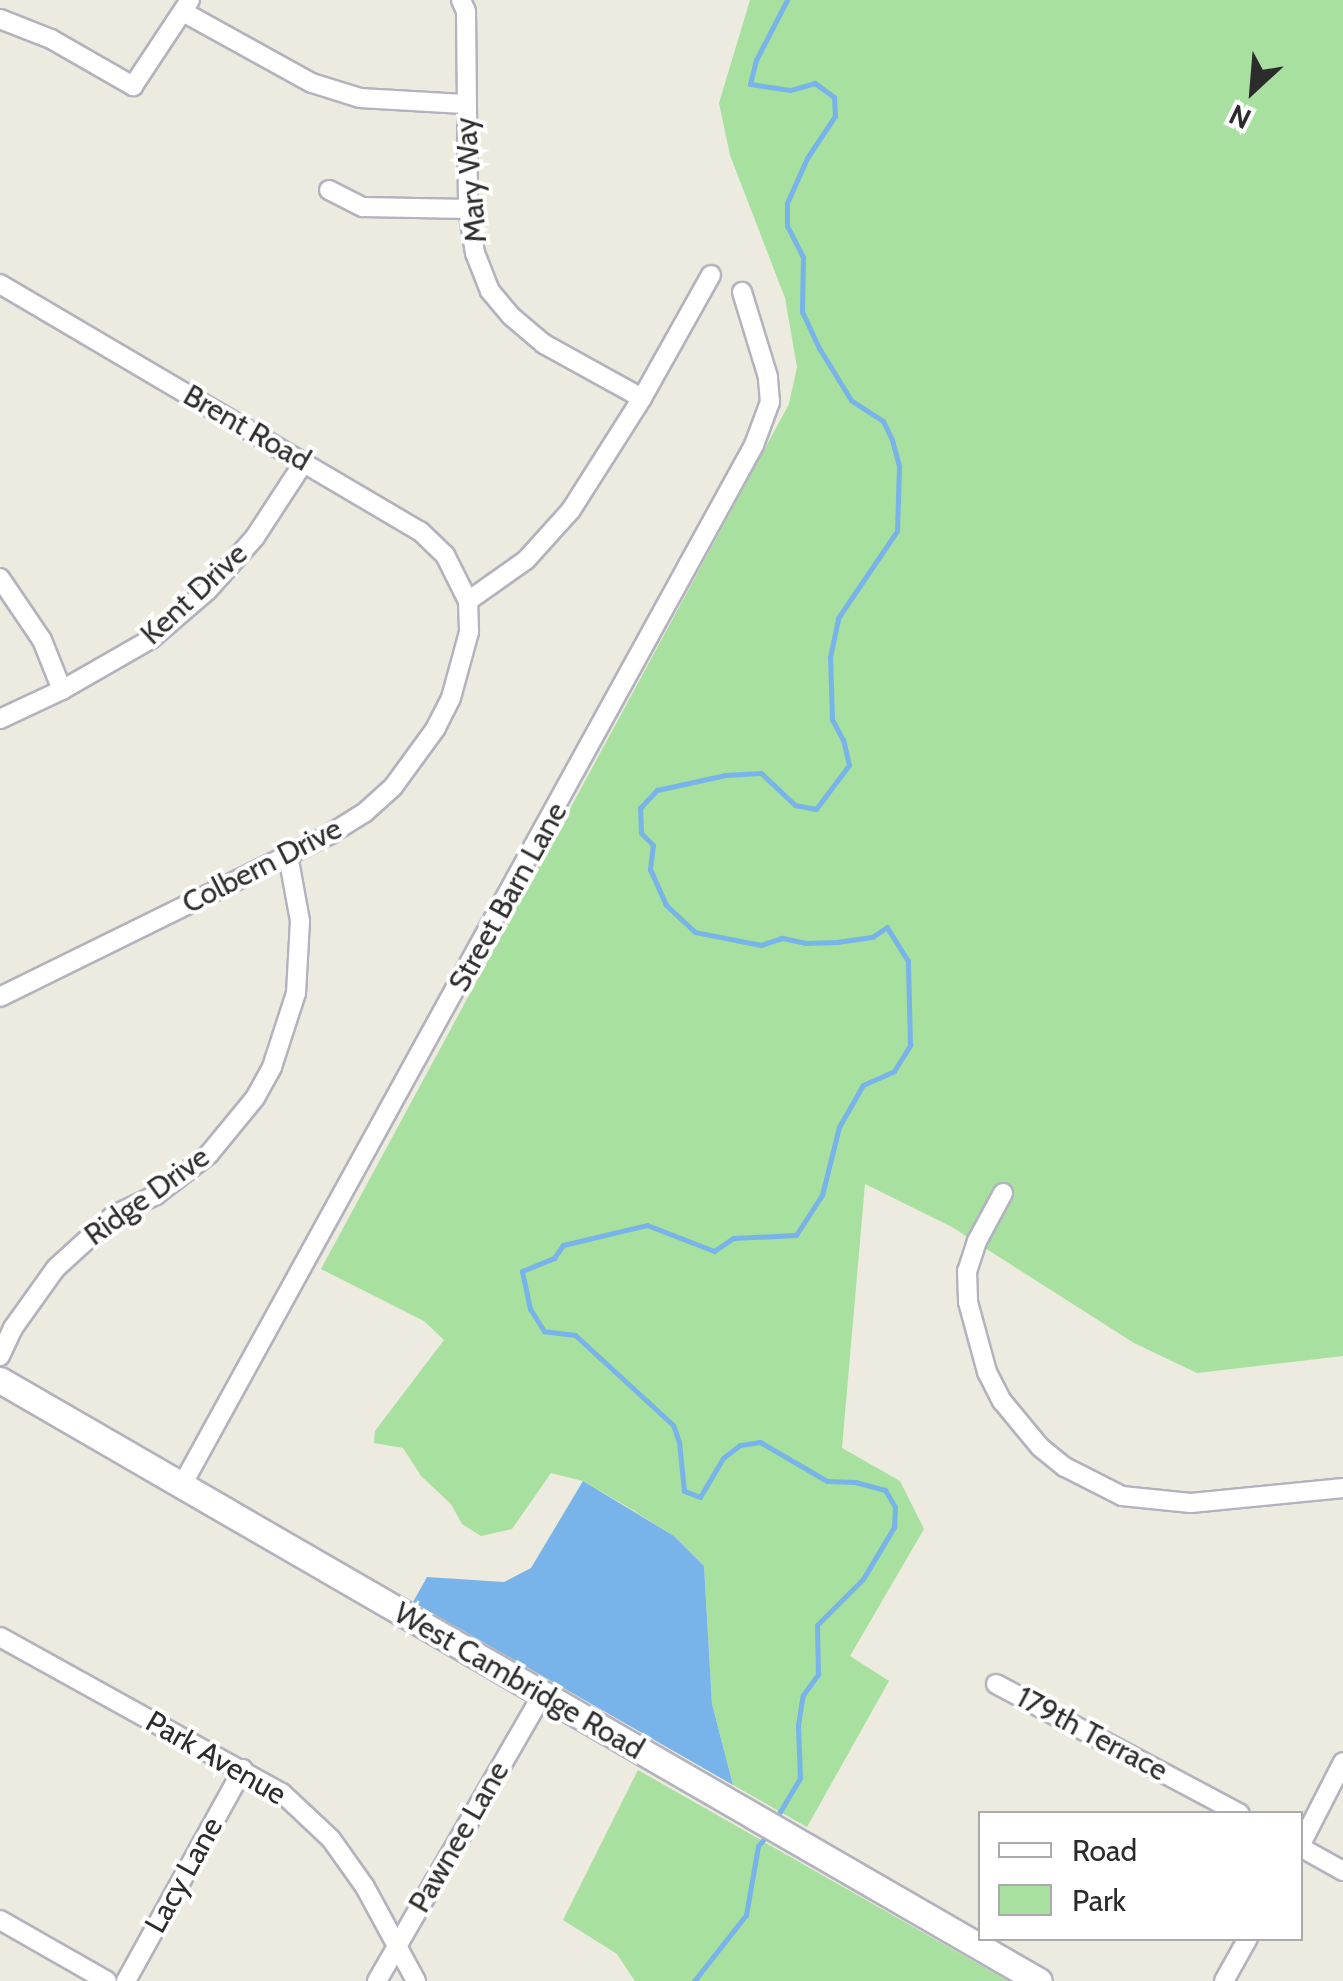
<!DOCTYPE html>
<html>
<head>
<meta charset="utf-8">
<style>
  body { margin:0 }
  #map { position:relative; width:1343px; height:1981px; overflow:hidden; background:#edeadf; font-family:Cabin,sans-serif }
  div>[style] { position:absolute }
  .green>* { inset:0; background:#a7e09f }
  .water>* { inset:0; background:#78b3e9 }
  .stream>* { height:5px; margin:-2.5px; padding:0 2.5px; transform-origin:2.5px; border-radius:2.5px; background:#78b3e9 }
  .roads { filter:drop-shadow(2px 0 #b3b3bf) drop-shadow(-2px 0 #b3b3bf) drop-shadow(0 2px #b3b3bf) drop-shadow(0 -2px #b3b3bf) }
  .street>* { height:18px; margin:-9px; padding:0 9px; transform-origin:9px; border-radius:9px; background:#fff }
  .secondary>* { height:25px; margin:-12.5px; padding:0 12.5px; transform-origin:12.5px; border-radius:12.5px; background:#fff }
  span { translate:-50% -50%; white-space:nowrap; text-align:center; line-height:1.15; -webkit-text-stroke:8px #fff; paint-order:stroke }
  .street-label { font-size:30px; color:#2c2c2c }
  .legend { position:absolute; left:978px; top:1811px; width:325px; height:130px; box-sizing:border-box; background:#fff; border:2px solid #ababab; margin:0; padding:12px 18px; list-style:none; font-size:30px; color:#2c2c2c }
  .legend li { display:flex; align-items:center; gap:20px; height:50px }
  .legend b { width:50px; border:2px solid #ababab }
  .north { position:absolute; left:1203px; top:40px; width:100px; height:100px; -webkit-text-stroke:8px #fff; paint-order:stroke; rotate:206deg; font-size:28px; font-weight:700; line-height:40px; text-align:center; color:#2c2c2c }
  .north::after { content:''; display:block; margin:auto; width:35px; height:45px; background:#2c2c2c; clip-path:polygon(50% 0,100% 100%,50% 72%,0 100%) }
</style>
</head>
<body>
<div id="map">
  <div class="green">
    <div style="clip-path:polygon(750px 0,1343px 0,1343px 1356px,1197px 1373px,1134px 1343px,952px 1227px,865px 1184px,842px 1448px,900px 1481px,924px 1529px,850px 1656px,889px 1681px,807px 1827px,733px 1785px,712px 1704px,704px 1566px,674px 1536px,626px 1506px,583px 1481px,551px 1473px,512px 1529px,481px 1536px,462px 1524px,451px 1504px,421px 1476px,403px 1448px,374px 1443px,375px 1431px,444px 1340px,424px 1321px,321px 1269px,789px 404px,797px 367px,785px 298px,730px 155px,719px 103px)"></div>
    <div style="clip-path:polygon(638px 1770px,1008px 1981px,635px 1981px,617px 1954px,563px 1920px)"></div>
  </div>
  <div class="water">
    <div style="clip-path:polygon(583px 1481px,674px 1536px,704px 1566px,712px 1704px,733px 1785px,413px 1602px,427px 1577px,504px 1582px,531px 1568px)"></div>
  </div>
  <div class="stream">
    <div style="left:775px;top:1820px;width:49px;rotate:-59.2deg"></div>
    <div style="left:800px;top:1778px;width:53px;rotate:-92.2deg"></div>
    <div style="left:798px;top:1725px;width:30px;rotate:-81deg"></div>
    <div style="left:803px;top:1695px;width:26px;rotate:-54deg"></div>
    <div style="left:818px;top:1674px;width:49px;rotate:-91.2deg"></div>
    <div style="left:817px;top:1625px;width:65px;rotate:-45deg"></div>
    <div style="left:863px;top:1579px;width:61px;rotate:-59.2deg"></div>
    <div style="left:894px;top:1527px;width:20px;rotate:-87deg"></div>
    <div style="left:895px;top:1507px;width:20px;rotate:-120deg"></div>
    <div style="left:885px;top:1490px;width:30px;rotate:-165deg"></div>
    <div style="left:856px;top:1482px;width:29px;rotate:-178deg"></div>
    <div style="left:827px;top:1481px;width:78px;rotate:-149.8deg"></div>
    <div style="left:760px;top:1442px;width:20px;rotate:171deg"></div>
    <div style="left:740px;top:1445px;width:21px;rotate:143deg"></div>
    <div style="left:723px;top:1458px;width:45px;rotate:120.5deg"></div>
    <div style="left:700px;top:1497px;width:17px;rotate:-159deg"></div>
    <div style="left:684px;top:1491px;width:49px;rotate:-95.8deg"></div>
    <div style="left:679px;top:1442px;width:18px;rotate:-109deg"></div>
    <div style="left:673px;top:1425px;width:133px;rotate:-137.4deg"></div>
    <div style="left:575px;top:1335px;width:31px;rotate:-173deg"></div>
    <div style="left:544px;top:1331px;width:26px;rotate:-122deg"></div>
    <div style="left:530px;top:1309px;width:39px;rotate:-102deg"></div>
    <div style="left:522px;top:1271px;width:35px;rotate:-22deg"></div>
    <div style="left:554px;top:1258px;width:16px;rotate:-55deg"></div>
    <div style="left:563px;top:1245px;width:86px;rotate:-13.4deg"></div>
    <div style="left:647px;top:1225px;width:72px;rotate:21.2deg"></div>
    <div style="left:714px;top:1251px;width:23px;rotate:-34deg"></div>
    <div style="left:733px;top:1238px;width:63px;rotate:-2.7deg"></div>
    <div style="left:796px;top:1235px;width:48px;rotate:-57deg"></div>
    <div style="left:822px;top:1195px;width:70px;rotate:-76deg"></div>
    <div style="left:839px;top:1127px;width:48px;rotate:-60.3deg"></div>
    <div style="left:863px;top:1085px;width:34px;rotate:-24deg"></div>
    <div style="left:894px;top:1071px;width:31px;rotate:-58deg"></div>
    <div style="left:910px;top:1045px;width:84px;rotate:-91.4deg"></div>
    <div style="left:908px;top:961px;width:40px;rotate:-122deg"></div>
    <div style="left:887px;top:927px;width:18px;rotate:146deg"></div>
    <div style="left:872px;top:937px;width:34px;rotate:172deg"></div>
    <div style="left:838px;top:942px;width:32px;rotate:178deg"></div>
    <div style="left:806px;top:943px;width:25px;rotate:-168deg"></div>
    <div style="left:782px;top:938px;width:22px;rotate:162deg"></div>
    <div style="left:761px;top:945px;width:67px;rotate:-168.9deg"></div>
    <div style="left:695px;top:932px;width:40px;rotate:-137deg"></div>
    <div style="left:666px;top:905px;width:39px;rotate:-114deg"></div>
    <div style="left:650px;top:869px;width:24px;rotate:-83deg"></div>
    <div style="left:653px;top:845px;width:17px;rotate:-135deg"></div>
    <div style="left:641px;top:833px;width:25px;rotate:-92deg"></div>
    <div style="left:640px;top:808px;width:25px;rotate:-47deg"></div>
    <div style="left:657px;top:790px;width:70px;rotate:-12.4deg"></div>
    <div style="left:725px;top:775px;width:36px;rotate:-3deg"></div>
    <div style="left:761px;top:773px;width:47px;rotate:43.3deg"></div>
    <div style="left:795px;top:805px;width:21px;rotate:11deg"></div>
    <div style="left:816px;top:809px;width:55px;rotate:-53.1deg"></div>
    <div style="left:849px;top:765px;width:26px;rotate:-103deg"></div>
    <div style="left:843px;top:740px;width:24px;rotate:-118deg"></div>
    <div style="left:832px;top:719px;width:62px;rotate:-91.8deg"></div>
    <div style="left:830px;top:657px;width:40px;rotate:-78deg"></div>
    <div style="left:838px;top:618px;width:105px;rotate:-55.9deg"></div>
    <div style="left:897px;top:531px;width:65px;rotate:-88.2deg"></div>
    <div style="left:899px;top:466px;width:27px;rotate:-105deg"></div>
    <div style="left:892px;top:440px;width:21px;rotate:-115deg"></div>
    <div style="left:883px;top:421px;width:38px;rotate:-147deg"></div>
    <div style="left:851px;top:400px;width:61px;rotate:-121.6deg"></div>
    <div style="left:819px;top:348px;width:40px;rotate:-115deg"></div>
    <div style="left:802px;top:312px;width:55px;rotate:-89deg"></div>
    <div style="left:803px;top:257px;width:35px;rotate:-117deg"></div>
    <div style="left:787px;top:226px;width:23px;rotate:-90deg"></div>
    <div style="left:787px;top:203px;width:49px;rotate:-66deg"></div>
    <div style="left:807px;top:158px;width:50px;rotate:-56.3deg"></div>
    <div style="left:835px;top:116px;width:19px;rotate:-93deg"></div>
    <div style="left:834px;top:97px;width:24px;rotate:-144deg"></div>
    <div style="left:815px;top:83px;width:26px;rotate:164deg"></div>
    <div style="left:790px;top:90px;width:40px;rotate:-171.5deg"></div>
    <div style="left:750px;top:84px;width:25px;rotate:-76deg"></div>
    <div style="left:756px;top:60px;width:68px;rotate:-62.7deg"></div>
    <div style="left:694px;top:1981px;width:84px;rotate:-51.8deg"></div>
    <div style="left:746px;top:1915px;width:70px;rotate:-80.1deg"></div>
    <div style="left:758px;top:1846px;width:16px;rotate:-50deg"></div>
  </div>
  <div class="roads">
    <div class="street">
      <div style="left:461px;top:0;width:12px;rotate:66deg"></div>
      <div style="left:466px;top:11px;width:198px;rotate:89.4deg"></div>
      <div style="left:468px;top:209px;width:45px;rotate:81deg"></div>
      <div style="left:475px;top:253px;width:41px;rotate:68.5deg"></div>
      <div style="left:490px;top:291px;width:33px;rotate:50deg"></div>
      <div style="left:511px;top:316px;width:43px;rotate:40.3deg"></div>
      <div style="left:544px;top:344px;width:112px;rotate:28.9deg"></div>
      <div style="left:185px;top:13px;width:145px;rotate:28.9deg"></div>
      <div style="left:312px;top:83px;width:50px;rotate:17.4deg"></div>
      <div style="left:360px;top:98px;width:104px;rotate:3.3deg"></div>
      <div style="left:0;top:19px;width:55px;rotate:21.4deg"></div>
      <div style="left:51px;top:39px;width:95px;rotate:29.8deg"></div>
      <div style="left:133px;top:86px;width:103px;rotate:-56.5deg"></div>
      <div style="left:329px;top:190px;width:38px;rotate:27deg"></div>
      <div style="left:363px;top:207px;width:105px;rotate:1.1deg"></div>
      <div style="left:0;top:284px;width:487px;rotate:30.5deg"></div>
      <div style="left:420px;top:531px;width:35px;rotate:44deg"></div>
      <div style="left:445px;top:555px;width:51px;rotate:63.4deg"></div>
      <div style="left:468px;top:601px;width:31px;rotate:88deg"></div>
      <div style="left:469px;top:632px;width:68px;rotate:105.3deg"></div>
      <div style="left:451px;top:698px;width:34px;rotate:117deg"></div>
      <div style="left:436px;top:728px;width:73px;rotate:126.1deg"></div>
      <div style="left:393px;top:787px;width:39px;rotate:138deg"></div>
      <div style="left:364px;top:813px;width:39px;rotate:148deg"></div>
      <div style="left:331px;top:834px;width:369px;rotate:153.8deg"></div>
      <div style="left:0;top:578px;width:75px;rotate:55.9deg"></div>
      <div style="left:42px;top:640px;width:54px;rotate:68.2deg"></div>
      <div style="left:468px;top:601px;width:71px;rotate:-35.3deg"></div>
      <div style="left:526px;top:560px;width:67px;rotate:-48deg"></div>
      <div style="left:571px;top:510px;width:133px;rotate:-57.6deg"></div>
      <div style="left:642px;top:398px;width:141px;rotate:-60.7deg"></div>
      <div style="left:0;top:719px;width:68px;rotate:-25.1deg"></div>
      <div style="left:62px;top:690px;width:103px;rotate:-29.8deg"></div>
      <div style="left:151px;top:639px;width:75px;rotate:-40.7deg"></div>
      <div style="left:208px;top:590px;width:71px;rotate:-48.4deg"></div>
      <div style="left:255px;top:537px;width:90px;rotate:-56.8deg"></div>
      <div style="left:1003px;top:1193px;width:55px;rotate:118.4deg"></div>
      <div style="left:977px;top:1241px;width:32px;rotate:108deg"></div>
      <div style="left:967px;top:1271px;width:31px;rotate:88deg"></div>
      <div style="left:968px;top:1302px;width:73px;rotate:74.8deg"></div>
      <div style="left:987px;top:1372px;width:33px;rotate:63deg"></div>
      <div style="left:1002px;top:1401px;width:60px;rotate:50.4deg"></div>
      <div style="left:1040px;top:1447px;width:32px;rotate:39deg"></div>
      <div style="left:1065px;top:1467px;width:64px;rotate:27deg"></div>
      <div style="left:1122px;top:1496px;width:69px;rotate:5.8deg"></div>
      <div style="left:1191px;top:1503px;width:153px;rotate:-5.6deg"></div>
      <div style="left:0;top:1356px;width:31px;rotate:-65deg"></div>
      <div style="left:13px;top:1328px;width:74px;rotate:-54.4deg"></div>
      <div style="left:56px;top:1268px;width:79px;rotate:-42.4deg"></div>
      <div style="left:114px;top:1215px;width:47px;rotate:-25.5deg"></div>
      <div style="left:156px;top:1195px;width:67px;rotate:-37.7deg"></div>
      <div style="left:209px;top:1154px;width:72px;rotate:-50.6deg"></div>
      <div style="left:255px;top:1098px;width:35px;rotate:-61deg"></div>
      <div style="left:272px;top:1067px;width:78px;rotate:-72deg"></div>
      <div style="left:296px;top:993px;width:72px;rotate:-86.8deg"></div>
      <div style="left:300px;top:921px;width:67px;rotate:-100.3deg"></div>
      <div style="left:181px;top:1487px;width:1189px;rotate:-61.19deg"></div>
      <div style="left:754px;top:445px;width:46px;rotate:-69.6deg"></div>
      <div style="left:770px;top:402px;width:25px;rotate:-95deg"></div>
      <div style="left:768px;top:377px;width:89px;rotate:-107deg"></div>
      <div style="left:0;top:1637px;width:322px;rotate:29deg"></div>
      <div style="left:282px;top:1793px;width:67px;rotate:43.2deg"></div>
      <div style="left:331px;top:1839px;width:59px;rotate:54.7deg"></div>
      <div style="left:365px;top:1887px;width:107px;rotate:61.5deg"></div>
      <div style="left:996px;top:1684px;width:276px;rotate:28deg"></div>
      <div style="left:1300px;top:1846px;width:94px;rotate:-62.9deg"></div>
      <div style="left:1300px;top:1847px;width:49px;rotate:29.2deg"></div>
      <div style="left:0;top:1920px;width:123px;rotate:29.7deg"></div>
      <div style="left:126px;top:1981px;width:242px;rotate:-61.1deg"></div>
      <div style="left:377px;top:1981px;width:332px;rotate:-60deg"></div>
      <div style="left:1224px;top:1981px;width:49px;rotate:-60.8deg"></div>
    </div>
    <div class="secondary">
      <div style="left:0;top:1380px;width:1200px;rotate:30.05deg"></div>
    </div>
  </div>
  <div class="street-label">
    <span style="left:471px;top:180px;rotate:-95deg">Mary Way</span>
    <span style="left:247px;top:428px;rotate:30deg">Brent Road</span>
    <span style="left:194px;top:594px;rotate:-43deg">Kent Drive</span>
    <span style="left:262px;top:866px;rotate:-27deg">Colbern Drive</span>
    <span style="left:508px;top:897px;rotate:-61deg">Street Barn Lane</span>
    <span style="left:147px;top:1196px;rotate:-36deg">Ridge Drive</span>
    <span style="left:519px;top:1681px;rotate:30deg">West Cambridge Road</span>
    <span style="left:1092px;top:1734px;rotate:28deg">179th Terrace</span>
    <span style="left:216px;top:1758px;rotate:30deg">Park Avenue</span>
    <span style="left:459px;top:1837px;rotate:-60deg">Pawnee Lane</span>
    <span style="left:184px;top:1875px;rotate:-61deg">Lacy Lane</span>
  </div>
  <ul class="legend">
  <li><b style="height:12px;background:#fff"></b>Road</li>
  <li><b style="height:28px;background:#a7e09f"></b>Park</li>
  </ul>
  <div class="north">N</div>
</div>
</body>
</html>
